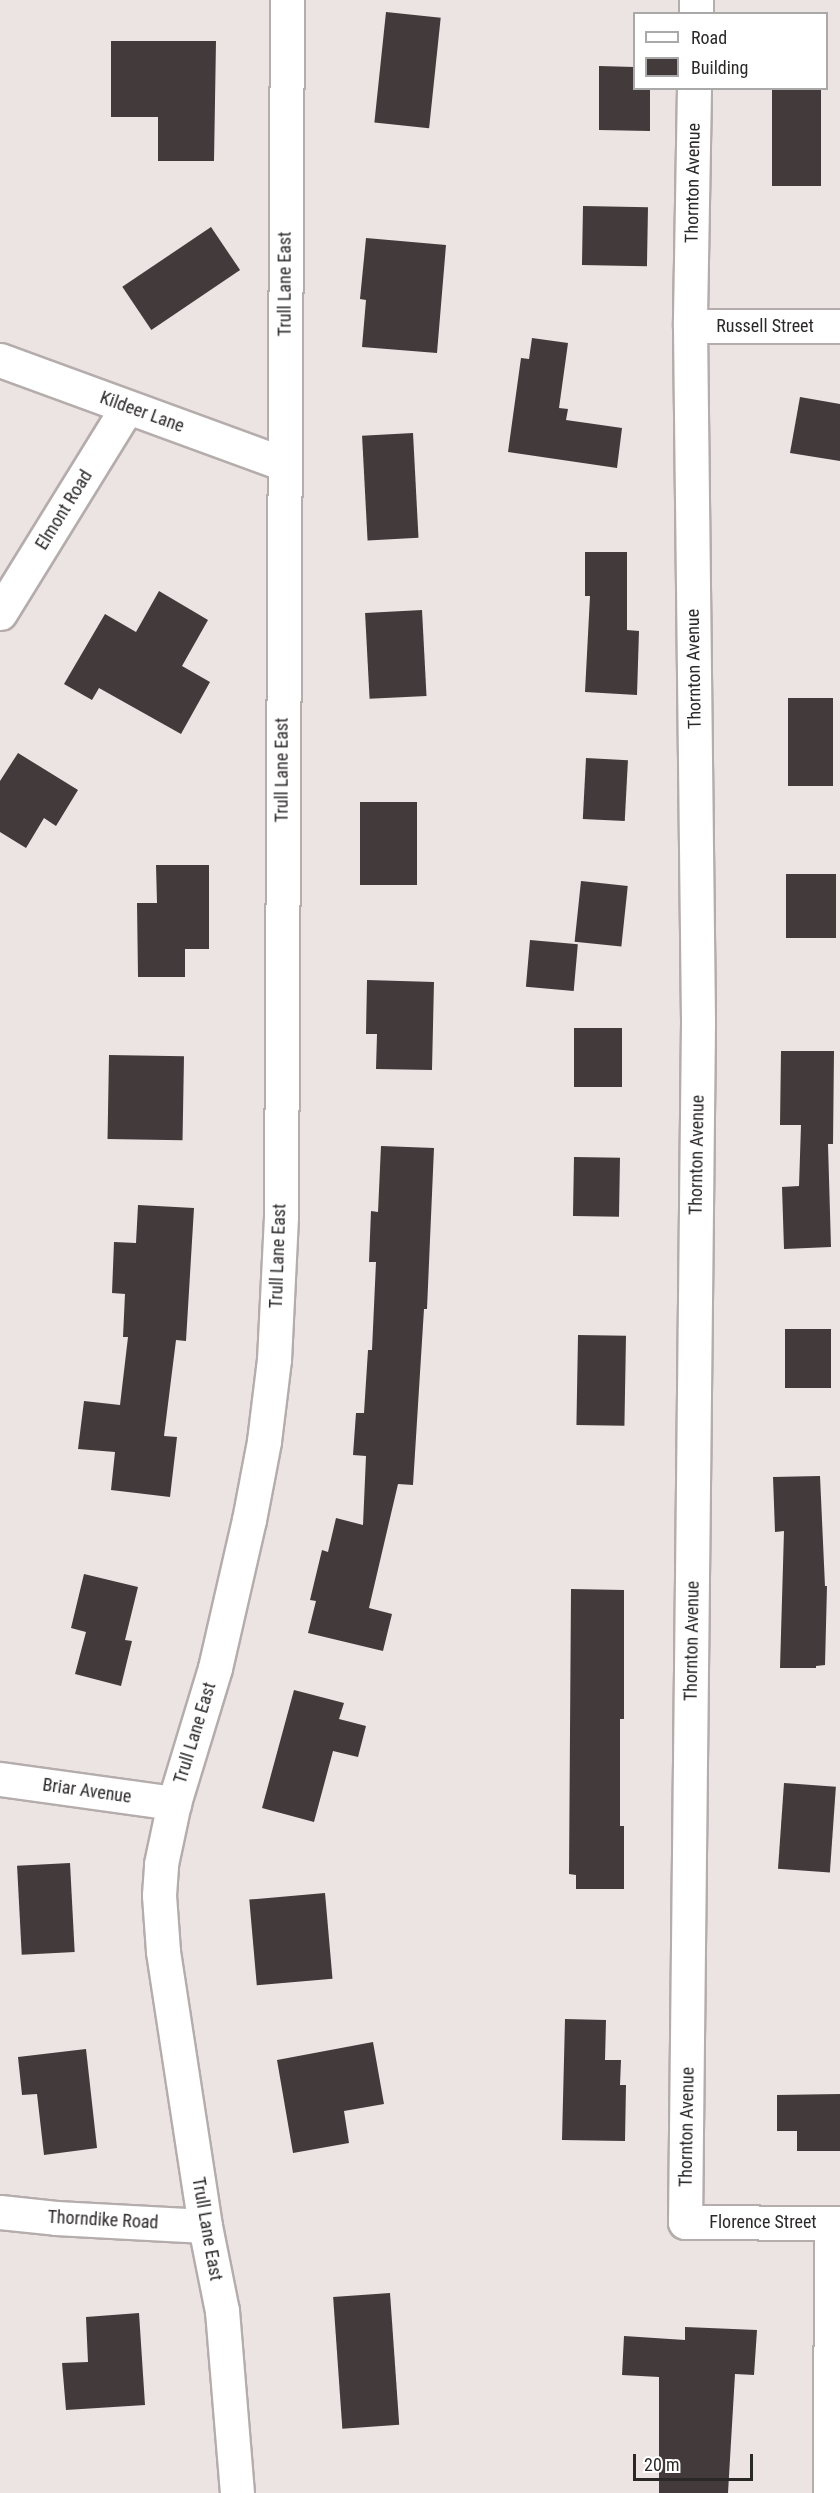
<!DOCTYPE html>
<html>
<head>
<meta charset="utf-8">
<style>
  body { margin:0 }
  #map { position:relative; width:840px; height:2493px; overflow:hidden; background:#ece3e3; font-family:"Roboto Condensed",sans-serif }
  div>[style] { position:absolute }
  .building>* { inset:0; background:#423a3b; transform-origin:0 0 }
  .roads { filter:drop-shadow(2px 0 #b5acac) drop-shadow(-2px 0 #b5acac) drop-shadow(0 2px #b5acac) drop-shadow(0 -2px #b5acac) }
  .minor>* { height:33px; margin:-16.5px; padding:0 16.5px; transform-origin:16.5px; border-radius:16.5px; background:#fff }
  span { translate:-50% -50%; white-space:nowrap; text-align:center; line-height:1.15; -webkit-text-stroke:6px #fff; paint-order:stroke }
  .street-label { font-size:18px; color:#2b2828 }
  .legend { position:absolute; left:633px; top:12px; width:195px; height:78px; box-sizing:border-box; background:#fff; border:2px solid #aaa9a9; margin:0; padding:8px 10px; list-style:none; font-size:18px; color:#2b2828 }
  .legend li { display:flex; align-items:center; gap:12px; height:30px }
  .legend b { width:30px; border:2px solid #aaa9a9 }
  .scale { position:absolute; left:633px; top:2454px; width:120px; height:27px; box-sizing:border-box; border:3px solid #2b2828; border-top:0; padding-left:8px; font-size:18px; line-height:21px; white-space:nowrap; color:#2b2828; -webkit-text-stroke:4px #fff; paint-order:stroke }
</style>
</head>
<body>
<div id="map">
  <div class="building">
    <div style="left:386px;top:12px;width:55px;height:111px;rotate:6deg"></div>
    <div style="clip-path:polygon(111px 41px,216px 41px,214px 161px,158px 161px,158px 117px,111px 117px)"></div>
    <div style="clip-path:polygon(599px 66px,634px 67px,634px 88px,650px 88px,650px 131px,599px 130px)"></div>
    <div style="left:772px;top:88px;width:49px;height:98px"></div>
    <div style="left:583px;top:206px;width:65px;height:59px;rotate:1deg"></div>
    <div style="left:211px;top:227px;width:52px;height:107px;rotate:56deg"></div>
    <div style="clip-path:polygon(366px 238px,446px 245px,437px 353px,362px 347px,366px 300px,360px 299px)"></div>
    <div style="clip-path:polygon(532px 338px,568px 343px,559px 408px,568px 409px,566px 420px,622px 428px,617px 468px,508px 452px,521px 358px,529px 359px)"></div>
    <div style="clip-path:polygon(800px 397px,840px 404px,840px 461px,790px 453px)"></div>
    <div style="left:413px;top:433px;width:105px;height:51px;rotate:87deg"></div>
    <div style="clip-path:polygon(585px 552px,627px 552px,627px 630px,639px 631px,637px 695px,585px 692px,590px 596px,585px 596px)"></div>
    <div style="clip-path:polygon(159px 591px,208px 620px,182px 666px,210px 682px,181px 734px,99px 688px,92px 700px,64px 684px,105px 614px,136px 632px)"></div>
    <div style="left:422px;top:610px;width:86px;height:57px;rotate:87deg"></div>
    <div style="left:788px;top:698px;width:45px;height:88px"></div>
    <div style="clip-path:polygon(18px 753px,78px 790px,56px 826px,44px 818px,26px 848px,0 832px,0 781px)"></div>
    <div style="left:586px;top:758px;width:42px;height:61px;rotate:3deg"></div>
    <div style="left:360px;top:802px;width:57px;height:83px"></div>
    <div style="clip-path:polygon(156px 865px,209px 865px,209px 949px,185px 949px,185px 977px,138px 977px,137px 903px,157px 903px)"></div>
    <div style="left:786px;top:874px;width:50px;height:64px"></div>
    <div style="left:581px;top:881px;width:47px;height:61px;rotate:6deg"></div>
    <div style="left:530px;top:940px;width:48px;height:47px;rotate:5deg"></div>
    <div style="clip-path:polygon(367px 980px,434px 982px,432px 1070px,376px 1069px,377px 1034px,366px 1034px)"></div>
    <div style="left:574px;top:1028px;width:48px;height:59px"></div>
    <div style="clip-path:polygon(781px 1051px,834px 1051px,833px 1144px,828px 1144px,831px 1247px,784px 1249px,782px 1187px,799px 1186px,801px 1125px,780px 1125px)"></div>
    <div style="left:109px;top:1055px;width:75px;height:84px;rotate:1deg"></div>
    <div style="clip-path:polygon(381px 1146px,434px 1148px,427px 1309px,424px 1309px,413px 1485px,398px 1484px,369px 1608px,392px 1614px,383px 1651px,308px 1633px,316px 1601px,310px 1600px,322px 1550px,328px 1552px,336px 1518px,363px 1525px,366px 1456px,353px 1455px,356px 1413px,364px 1413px,368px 1350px,372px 1350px,376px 1262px,369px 1262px,371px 1211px,378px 1212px)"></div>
    <div style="left:574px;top:1157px;width:46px;height:59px;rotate:1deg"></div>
    <div style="clip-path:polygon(138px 1205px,194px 1208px,186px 1341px,176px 1340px,164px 1436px,177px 1437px,170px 1497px,111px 1490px,115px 1452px,78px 1449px,84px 1401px,120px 1405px,128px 1337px,123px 1337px,125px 1294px,112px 1293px,114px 1242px,136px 1243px)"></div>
    <div style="left:785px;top:1329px;width:46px;height:59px"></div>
    <div style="left:578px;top:1335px;width:48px;height:90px;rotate:1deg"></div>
    <div style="clip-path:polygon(820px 1476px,825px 1586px,827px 1586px,825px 1665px,816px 1666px,816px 1668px,780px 1668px,784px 1531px,775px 1532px,773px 1477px)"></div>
    <div style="clip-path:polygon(84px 1574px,138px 1587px,125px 1640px,132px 1641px,121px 1686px,75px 1674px,86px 1632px,71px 1628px)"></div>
    <div style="clip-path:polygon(571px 1589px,624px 1590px,624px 1719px,620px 1719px,620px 1826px,624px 1826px,624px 1889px,576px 1889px,576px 1875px,569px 1874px)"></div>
    <div style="clip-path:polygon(294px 1690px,344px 1703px,339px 1719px,366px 1726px,358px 1757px,333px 1751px,314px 1822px,262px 1808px)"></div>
    <div style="left:784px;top:1783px;width:52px;height:86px;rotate:4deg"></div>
    <div style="left:70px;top:1863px;width:89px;height:53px;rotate:87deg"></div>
    <div style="left:325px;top:1893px;width:86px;height:76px;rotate:85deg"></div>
    <div style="clip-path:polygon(565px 2019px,606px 2020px,605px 2060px,621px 2060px,620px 2085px,626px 2085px,625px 2141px,562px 2140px)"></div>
    <div style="clip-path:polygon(373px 2042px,384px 2104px,344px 2111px,349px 2143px,293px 2153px,277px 2060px)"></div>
    <div style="clip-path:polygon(86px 2049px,97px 2148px,44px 2155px,37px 2094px,22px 2095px,18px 2057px)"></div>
    <div style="clip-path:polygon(840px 2094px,840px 2151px,797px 2151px,797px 2131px,777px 2131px,777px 2095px)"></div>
    <div style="left:390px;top:2293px;width:132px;height:57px;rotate:86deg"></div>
    <div style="clip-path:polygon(139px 2313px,145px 2405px,66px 2410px,62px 2363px,88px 2362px,86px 2317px)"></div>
    <div style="clip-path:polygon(685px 2327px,757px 2330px,754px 2375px,735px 2374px,728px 2493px,659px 2493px,659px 2377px,622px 2375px,624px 2336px,685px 2340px)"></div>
  </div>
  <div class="roads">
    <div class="minor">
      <div style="left:696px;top:14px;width:14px;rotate:-90deg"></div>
      <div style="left:694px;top:88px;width:238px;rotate:91deg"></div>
      <div style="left:690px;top:326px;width:697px;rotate:89.34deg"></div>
      <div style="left:698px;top:1023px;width:1199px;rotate:90.62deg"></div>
      <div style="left:685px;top:2222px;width:155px;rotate:0.4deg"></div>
      <div style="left:690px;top:326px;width:150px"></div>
      <div style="left:0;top:360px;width:302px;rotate:20.1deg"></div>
      <div style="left:0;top:613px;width:242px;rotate:-58.3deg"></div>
      <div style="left:0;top:1779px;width:176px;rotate:7.9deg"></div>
      <div style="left:0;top:2212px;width:56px;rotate:6.1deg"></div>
      <div style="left:56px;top:2218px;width:149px;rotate:3.1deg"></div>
      <div style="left:237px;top:2493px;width:183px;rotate:-94.7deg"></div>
      <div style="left:222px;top:2311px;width:87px;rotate:-101.3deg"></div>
      <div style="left:205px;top:2226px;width:278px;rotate:-98.7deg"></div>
      <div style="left:163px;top:1951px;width:56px;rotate:-94.1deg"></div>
      <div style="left:159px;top:1895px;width:31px;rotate:-86deg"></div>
      <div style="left:161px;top:1864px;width:62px;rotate:-78deg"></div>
      <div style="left:174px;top:1803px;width:141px;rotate:-73.1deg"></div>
      <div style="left:215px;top:1668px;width:152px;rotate:-77.1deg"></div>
      <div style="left:249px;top:1520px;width:80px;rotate:-79.2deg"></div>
      <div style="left:264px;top:1441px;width:82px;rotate:-83deg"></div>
      <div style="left:274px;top:1360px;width:144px;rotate:-87.2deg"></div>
      <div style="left:281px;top:1216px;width:1216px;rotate:-89.72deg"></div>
      <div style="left:830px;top:2493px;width:270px;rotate:-89.8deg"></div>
    </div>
  </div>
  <div class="street-label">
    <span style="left:693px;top:183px;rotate:-89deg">Thornton Avenue</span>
    <span style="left:285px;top:284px;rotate:-90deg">Trull Lane East</span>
    <span style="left:765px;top:326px">Russell Street</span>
    <span style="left:142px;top:412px;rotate:20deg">Kildeer Lane</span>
    <span style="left:64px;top:510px;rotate:-58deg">Elmont Road</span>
    <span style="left:694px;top:669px;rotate:-91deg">Thornton Avenue</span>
    <span style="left:282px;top:770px;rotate:-90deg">Trull Lane East</span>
    <span style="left:697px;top:1155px;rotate:-89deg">Thornton Avenue</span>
    <span style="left:278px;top:1256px;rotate:-88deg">Trull Lane East</span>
    <span style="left:692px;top:1641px;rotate:-89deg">Thornton Avenue</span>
    <span style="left:195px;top:1733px;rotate:-73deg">Trull Lane East</span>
    <span style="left:87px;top:1791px;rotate:8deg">Briar Avenue</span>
    <span style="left:687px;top:2127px;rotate:-89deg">Thornton Avenue</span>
    <span style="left:103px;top:2220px;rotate:3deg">Thorndike Road</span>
    <span style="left:763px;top:2222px">Florence Street</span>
    <span style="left:207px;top:2229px;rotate:80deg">Trull Lane East</span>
  </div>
  <ul class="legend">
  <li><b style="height:8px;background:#fff"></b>Road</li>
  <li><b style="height:16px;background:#423a3b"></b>Building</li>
  </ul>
  <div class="scale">20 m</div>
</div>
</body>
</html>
